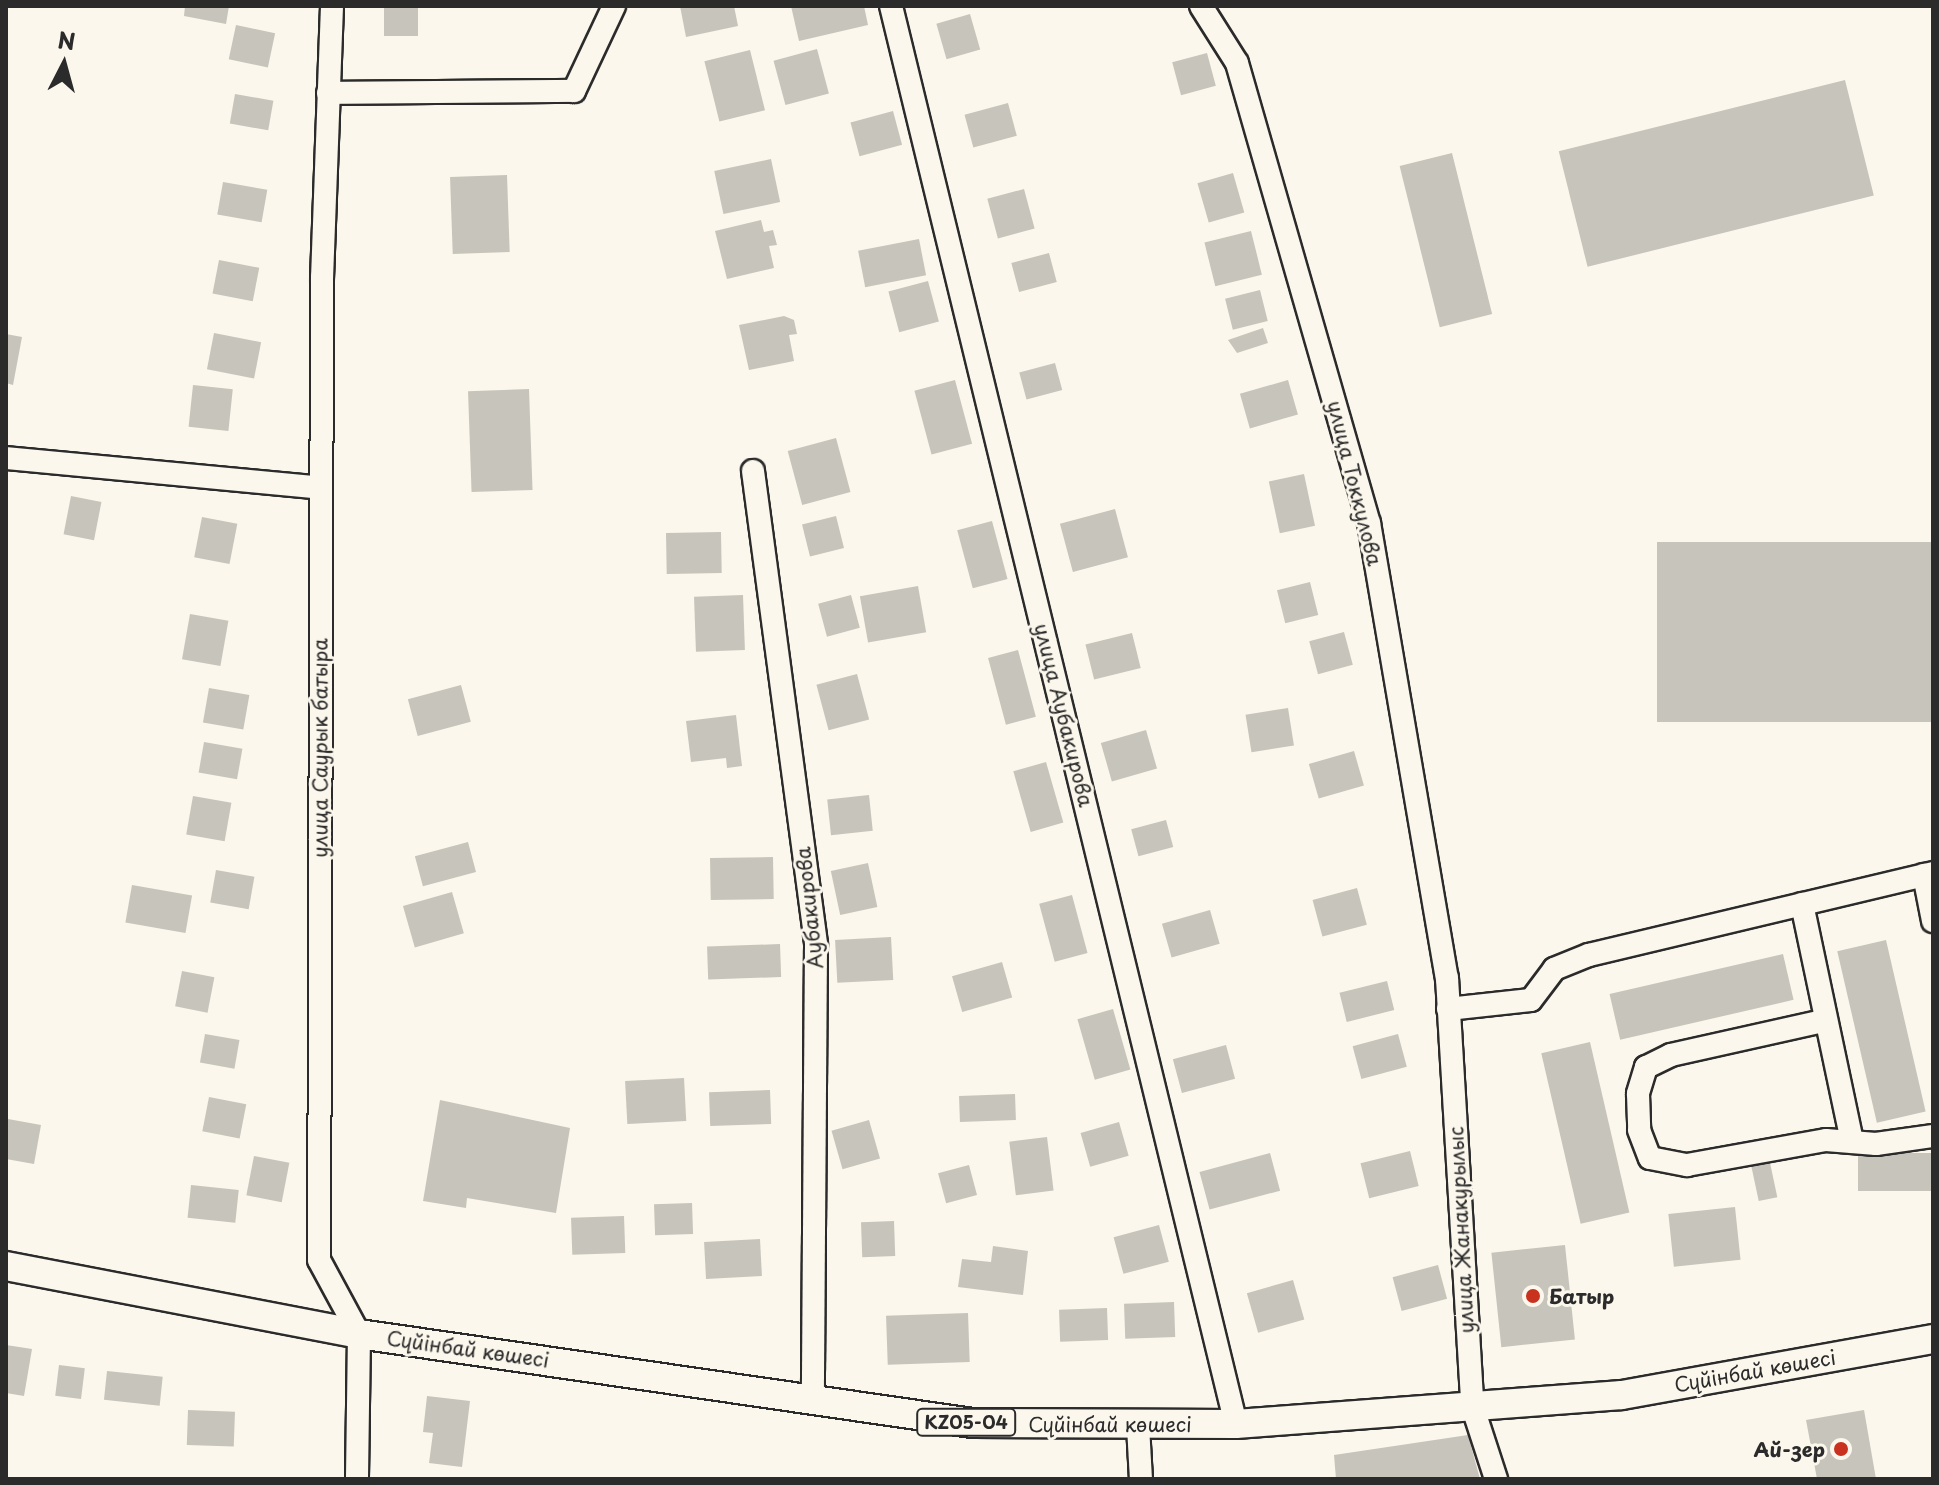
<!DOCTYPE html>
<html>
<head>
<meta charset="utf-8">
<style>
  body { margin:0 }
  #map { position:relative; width:1939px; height:1485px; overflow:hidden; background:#fbf7ec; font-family:"Playpen Sans",sans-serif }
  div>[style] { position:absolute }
  .building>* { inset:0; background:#c7c4bc; transform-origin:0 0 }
  .roads { filter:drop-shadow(2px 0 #2b2b2b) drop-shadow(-2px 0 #2b2b2b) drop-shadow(0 2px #2b2b2b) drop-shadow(0 -2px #2b2b2b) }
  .minor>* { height:22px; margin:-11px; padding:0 11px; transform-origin:11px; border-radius:11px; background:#fbf7ec }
  .major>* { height:28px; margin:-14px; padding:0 14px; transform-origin:14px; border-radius:14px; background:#fbf7ec }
  .dots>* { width:22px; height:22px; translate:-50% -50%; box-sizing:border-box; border:4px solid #fbf7ec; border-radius:50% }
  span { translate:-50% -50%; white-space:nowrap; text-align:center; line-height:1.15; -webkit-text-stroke:6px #fbf7ec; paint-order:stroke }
  .shield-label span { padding:2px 6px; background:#fbf7ec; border:2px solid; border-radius:6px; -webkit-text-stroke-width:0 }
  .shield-label { font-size:18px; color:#2b2b2b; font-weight:700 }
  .street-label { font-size:20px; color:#2b2b2b }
  .poi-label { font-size:20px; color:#2b2b2b; font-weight:700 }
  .left { translate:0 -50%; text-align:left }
  .right { translate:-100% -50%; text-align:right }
  .frame { position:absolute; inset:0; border:8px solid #2b2b2b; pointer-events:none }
  .north { position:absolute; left:24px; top:24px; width:80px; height:80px; -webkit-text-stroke:6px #fbf7ec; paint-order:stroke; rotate:6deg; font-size:22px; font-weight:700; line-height:32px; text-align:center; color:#2b2b2b }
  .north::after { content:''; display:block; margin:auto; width:28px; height:36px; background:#2b2b2b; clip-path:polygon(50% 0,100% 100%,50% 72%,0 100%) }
</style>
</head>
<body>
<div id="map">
  <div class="building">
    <div style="clip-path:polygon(185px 6px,229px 6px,226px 24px,184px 16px)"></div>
    <div style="left:384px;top:6px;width:34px;height:30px"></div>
    <div style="clip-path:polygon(680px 6px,734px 6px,738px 26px,686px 37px)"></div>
    <div style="clip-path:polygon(791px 6px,864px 6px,868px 25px,799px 41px)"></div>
    <div style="left:970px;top:14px;width:37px;height:35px;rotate:74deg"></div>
    <div style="left:236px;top:25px;width:40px;height:35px;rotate:12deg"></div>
    <div style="left:817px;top:49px;width:46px;height:45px;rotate:75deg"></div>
    <div style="left:750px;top:50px;width:62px;height:47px;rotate:76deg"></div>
    <div style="left:1207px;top:53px;width:34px;height:36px;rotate:75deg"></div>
    <div style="left:1845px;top:80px;width:119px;height:295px;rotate:76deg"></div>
    <div style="left:235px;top:94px;width:39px;height:30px;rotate:10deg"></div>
    <div style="left:1008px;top:103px;width:34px;height:45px;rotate:75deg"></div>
    <div style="left:893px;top:111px;width:35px;height:44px;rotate:75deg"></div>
    <div style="left:1452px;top:153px;width:166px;height:54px;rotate:76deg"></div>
    <div style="left:771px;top:159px;width:44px;height:58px;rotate:78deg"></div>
    <div style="left:1233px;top:173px;width:41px;height:37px;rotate:74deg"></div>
    <div style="left:507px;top:175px;width:77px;height:57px;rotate:88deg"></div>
    <div style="left:223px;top:182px;width:45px;height:33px;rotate:10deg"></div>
    <div style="left:1024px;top:189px;width:41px;height:38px;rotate:75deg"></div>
    <div style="clip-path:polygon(761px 220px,764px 232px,773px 230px,777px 245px,769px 246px,774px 268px,727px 279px,715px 231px)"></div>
    <div style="left:1251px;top:231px;width:45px;height:48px;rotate:76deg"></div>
    <div style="left:919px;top:239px;width:37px;height:62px;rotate:79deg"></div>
    <div style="left:1049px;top:253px;width:30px;height:39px;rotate:75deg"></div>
    <div style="left:219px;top:260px;width:41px;height:34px;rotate:11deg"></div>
    <div style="left:928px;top:281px;width:42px;height:41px;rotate:75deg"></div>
    <div style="left:1260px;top:290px;width:32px;height:36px;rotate:76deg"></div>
    <div style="clip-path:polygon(784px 316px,794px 320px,797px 334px,789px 335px,794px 361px,749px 370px,739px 325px)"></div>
    <div style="clip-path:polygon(1263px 328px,1268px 343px,1237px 353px,1228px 340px)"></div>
    <div style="left:214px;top:333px;width:48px;height:37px;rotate:11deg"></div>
    <div style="clip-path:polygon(6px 334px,22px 337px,13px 385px,6px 383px)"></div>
    <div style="left:1055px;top:363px;width:28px;height:37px;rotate:75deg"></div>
    <div style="left:955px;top:380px;width:66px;height:42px;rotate:75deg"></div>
    <div style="left:1288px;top:380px;width:36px;height:50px;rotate:74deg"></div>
    <div style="left:193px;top:385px;width:40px;height:42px;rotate:6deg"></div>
    <div style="left:529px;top:389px;width:101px;height:61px;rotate:88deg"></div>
    <div style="left:836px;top:438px;width:56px;height:50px;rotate:75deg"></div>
    <div style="left:1304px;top:474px;width:53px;height:36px;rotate:78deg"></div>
    <div style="left:71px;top:496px;width:31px;height:39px;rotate:11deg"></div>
    <div style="left:1115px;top:509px;width:50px;height:57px;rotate:75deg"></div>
    <div style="left:836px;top:516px;width:33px;height:35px;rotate:76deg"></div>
    <div style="left:202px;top:517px;width:36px;height:41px;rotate:11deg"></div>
    <div style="left:992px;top:521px;width:60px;height:36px;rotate:75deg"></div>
    <div style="left:721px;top:532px;width:41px;height:55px;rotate:89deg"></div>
    <div style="left:1933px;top:542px;width:180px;height:276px;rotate:90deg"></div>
    <div style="left:1310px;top:582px;width:34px;height:34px;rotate:76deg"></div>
    <div style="left:918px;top:586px;width:47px;height:59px;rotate:80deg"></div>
    <div style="left:743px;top:595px;width:55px;height:49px;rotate:88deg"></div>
    <div style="left:851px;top:595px;width:34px;height:34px;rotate:75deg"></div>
    <div style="left:190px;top:614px;width:39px;height:46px;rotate:10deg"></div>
    <div style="left:1344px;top:632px;width:34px;height:36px;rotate:75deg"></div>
    <div style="left:1132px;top:633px;width:36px;height:48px;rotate:76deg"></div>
    <div style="left:1018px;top:650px;width:69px;height:31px;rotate:75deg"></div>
    <div style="left:857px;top:674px;width:47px;height:42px;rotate:75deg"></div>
    <div style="left:461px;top:685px;width:38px;height:55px;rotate:75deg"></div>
    <div style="left:209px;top:688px;width:41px;height:35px;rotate:10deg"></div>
    <div style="left:1288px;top:708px;width:38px;height:43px;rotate:81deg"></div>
    <div style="clip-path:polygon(736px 715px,742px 766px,727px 768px,726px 758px,691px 762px,686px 721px)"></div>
    <div style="left:1146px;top:730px;width:40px;height:47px;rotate:74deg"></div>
    <div style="left:204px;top:742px;width:39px;height:31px;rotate:10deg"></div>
    <div style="left:1354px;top:751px;width:36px;height:47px;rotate:74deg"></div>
    <div style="left:1046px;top:762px;width:63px;height:34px;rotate:74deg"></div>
    <div style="left:869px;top:795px;width:36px;height:42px;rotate:84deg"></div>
    <div style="left:193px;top:796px;width:39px;height:39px;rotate:10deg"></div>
    <div style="left:1166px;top:820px;width:28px;height:36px;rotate:75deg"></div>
    <div style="left:468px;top:842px;width:31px;height:55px;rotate:75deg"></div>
    <div style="left:773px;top:857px;width:42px;height:63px;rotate:89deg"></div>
    <div style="left:868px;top:863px;width:45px;height:38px;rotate:78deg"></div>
    <div style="left:216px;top:870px;width:39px;height:33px;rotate:10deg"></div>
    <div style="left:132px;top:885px;width:61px;height:38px;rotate:10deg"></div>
    <div style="left:1357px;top:888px;width:38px;height:46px;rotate:75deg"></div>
    <div style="left:452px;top:892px;width:43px;height:51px;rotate:74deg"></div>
    <div style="left:1072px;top:895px;width:60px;height:34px;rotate:75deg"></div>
    <div style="left:1210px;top:910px;width:35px;height:50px;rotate:74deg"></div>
    <div style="left:891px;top:937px;width:43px;height:56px;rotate:87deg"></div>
    <div style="left:1886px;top:940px;width:176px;height:50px;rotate:77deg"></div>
    <div style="left:780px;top:944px;width:33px;height:73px;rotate:88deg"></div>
    <div style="left:1783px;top:954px;width:47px;height:178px;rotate:77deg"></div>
    <div style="left:1002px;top:962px;width:37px;height:52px;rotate:74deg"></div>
    <div style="left:182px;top:971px;width:33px;height:36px;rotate:11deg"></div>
    <div style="left:1387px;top:981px;width:30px;height:49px;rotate:76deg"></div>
    <div style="left:1113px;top:1009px;width:63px;height:37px;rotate:74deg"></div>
    <div style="left:205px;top:1034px;width:35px;height:29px;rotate:10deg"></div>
    <div style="left:1398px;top:1034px;width:34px;height:47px;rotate:75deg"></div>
    <div style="left:1590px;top:1042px;width:175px;height:50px;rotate:77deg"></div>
    <div style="left:1226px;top:1045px;width:35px;height:55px;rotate:75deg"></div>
    <div style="left:684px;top:1078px;width:43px;height:59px;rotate:87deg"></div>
    <div style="left:770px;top:1090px;width:34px;height:61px;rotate:88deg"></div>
    <div style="left:1015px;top:1094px;width:26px;height:56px;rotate:88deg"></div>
    <div style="left:209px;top:1097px;width:38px;height:35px;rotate:11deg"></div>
    <div style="clip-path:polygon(440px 1100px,570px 1128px,556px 1213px,467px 1198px,466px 1208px,423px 1201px)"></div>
    <div style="clip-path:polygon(8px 1119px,41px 1125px,34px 1164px,6px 1159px)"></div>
    <div style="left:869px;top:1120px;width:40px;height:39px;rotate:74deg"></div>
    <div style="left:1119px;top:1122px;width:35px;height:40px;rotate:74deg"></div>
    <div style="left:1047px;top:1137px;width:54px;height:38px;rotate:83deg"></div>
    <div style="left:1410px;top:1151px;width:36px;height:51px;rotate:76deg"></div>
    <div style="left:1270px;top:1153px;width:39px;height:73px;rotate:75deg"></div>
    <div style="left:1933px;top:1153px;width:38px;height:75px;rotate:90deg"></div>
    <div style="left:254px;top:1156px;width:36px;height:40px;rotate:11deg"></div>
    <div style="left:1769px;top:1158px;width:40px;height:19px;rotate:78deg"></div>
    <div style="left:969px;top:1165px;width:31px;height:32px;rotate:75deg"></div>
    <div style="left:191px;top:1185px;width:48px;height:33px;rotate:6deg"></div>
    <div style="left:692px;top:1203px;width:31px;height:38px;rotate:88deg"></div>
    <div style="left:1735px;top:1207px;width:53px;height:67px;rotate:84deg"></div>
    <div style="left:624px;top:1216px;width:37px;height:53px;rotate:88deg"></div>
    <div style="left:894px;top:1221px;width:35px;height:33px;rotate:88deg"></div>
    <div style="left:1159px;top:1225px;width:38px;height:47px;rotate:75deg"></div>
    <div style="left:760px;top:1239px;width:37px;height:56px;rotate:87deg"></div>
    <div style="left:1565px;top:1245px;width:95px;height:74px;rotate:84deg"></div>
    <div style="clip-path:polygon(993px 1246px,1028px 1251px,1023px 1295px,958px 1287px,962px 1259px,991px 1262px)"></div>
    <div style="left:1438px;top:1265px;width:35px;height:47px;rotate:75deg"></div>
    <div style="left:1293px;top:1280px;width:41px;height:48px;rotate:74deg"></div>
    <div style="left:1174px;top:1302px;width:35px;height:50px;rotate:88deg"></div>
    <div style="left:1107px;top:1308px;width:32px;height:48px;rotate:88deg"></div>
    <div style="left:968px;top:1313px;width:49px;height:82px;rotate:88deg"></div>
    <div style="clip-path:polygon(6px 1345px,32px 1349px,24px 1396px,6px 1393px)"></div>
    <div style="left:59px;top:1365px;width:26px;height:31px;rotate:7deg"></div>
    <div style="left:107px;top:1371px;width:56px;height:29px;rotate:6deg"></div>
    <div style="clip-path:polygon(427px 1396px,470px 1401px,462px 1467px,429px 1463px,433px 1433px,423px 1432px)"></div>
    <div style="left:188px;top:1410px;width:47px;height:35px;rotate:2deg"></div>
    <div style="clip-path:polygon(1864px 1410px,1876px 1479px,1817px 1479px,1806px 1420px)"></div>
    <div style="clip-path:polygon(1468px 1435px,1480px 1479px,1336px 1479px,1334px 1455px)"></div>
  </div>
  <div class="roads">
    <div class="minor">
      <div style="left:332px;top:6px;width:271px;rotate:92.1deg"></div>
      <div style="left:322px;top:277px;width:983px;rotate:90.17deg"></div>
      <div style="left:319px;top:1260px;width:84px;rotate:61.6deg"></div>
      <div style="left:359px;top:1334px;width:145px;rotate:90.8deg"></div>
      <div style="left:891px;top:6px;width:1459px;rotate:76.33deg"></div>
      <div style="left:1201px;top:6px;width:67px;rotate:57.7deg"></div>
      <div style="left:1237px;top:63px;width:479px;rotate:74deg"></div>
      <div style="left:1369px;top:523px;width:462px;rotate:80.3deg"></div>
      <div style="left:1447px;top:978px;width:428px;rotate:86.6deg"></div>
      <div style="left:1472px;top:1405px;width:78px;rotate:72deg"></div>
      <div style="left:328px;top:93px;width:246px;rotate:-0.5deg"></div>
      <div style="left:574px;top:91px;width:94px;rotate:-64.8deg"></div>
      <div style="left:6px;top:458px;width:316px;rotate:5.4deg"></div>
      <div style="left:753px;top:471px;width:478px;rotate:82.4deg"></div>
      <div style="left:816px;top:945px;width:452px;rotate:90.4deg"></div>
      <div style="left:1924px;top:875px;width:47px;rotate:78.9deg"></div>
      <div style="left:1802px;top:904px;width:243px;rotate:78.1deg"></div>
      <div style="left:1448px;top:1009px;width:83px;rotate:-6.2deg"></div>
      <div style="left:1531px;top:1000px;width:39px;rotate:-53deg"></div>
      <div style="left:1554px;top:969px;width:38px;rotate:-22deg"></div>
      <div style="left:1589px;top:955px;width:354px;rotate:-13.4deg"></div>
      <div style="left:1823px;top:1021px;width:156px;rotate:167.4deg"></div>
      <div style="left:1671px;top:1055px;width:28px;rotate:154deg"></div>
      <div style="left:1646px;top:1067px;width:28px;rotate:107deg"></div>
      <div style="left:1638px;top:1094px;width:36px;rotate:88deg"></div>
      <div style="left:1639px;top:1130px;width:30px;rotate:69deg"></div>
      <div style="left:1650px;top:1158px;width:38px;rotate:11deg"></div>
      <div style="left:1687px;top:1165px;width:141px;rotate:-10.2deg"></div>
      <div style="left:1826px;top:1140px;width:50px;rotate:4.6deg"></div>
      <div style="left:1876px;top:1144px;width:58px;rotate:-8deg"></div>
      <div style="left:1138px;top:1426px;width:53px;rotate:86.8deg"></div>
    </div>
    <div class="major">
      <div style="left:6px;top:1266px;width:359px;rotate:10.9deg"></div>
      <div style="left:359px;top:1334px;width:619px;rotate:8.26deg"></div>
      <div style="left:972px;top:1423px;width:264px;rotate:0.2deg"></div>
      <div style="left:1236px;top:1424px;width:387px;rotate:-4.3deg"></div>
      <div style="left:1622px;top:1395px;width:316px;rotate:-10.2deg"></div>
    </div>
  </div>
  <div class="dots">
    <div style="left:1533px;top:1296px;background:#c8321e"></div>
    <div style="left:1841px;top:1449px;background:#c8321e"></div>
  </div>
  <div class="shield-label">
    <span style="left:966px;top:1422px">KZ05-04</span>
  </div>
  <div class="street-label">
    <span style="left:1355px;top:483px;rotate:76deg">улица Токкулова</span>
    <span style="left:1064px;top:715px;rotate:76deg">улица Аубакирова</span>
    <span style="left:320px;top:748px;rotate:-90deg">улица Саурык батыра</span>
    <span style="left:809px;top:908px;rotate:-96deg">Аубакирова</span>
    <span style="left:1461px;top:1230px;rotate:-93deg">улица Жанакурылыс</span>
    <span style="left:468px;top:1349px;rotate:8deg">Сүйінбай көшесі</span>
    <span style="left:1755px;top:1371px;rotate:-10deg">Сүйінбай көшесі</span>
    <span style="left:1110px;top:1424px">Сүйінбай көшесі</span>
  </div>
  <div class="poi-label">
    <span class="left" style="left:1549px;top:1296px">Батыр</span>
    <span class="right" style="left:1825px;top:1449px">Ай-зер</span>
  </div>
  <div class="frame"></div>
  <div class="north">N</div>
</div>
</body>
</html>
